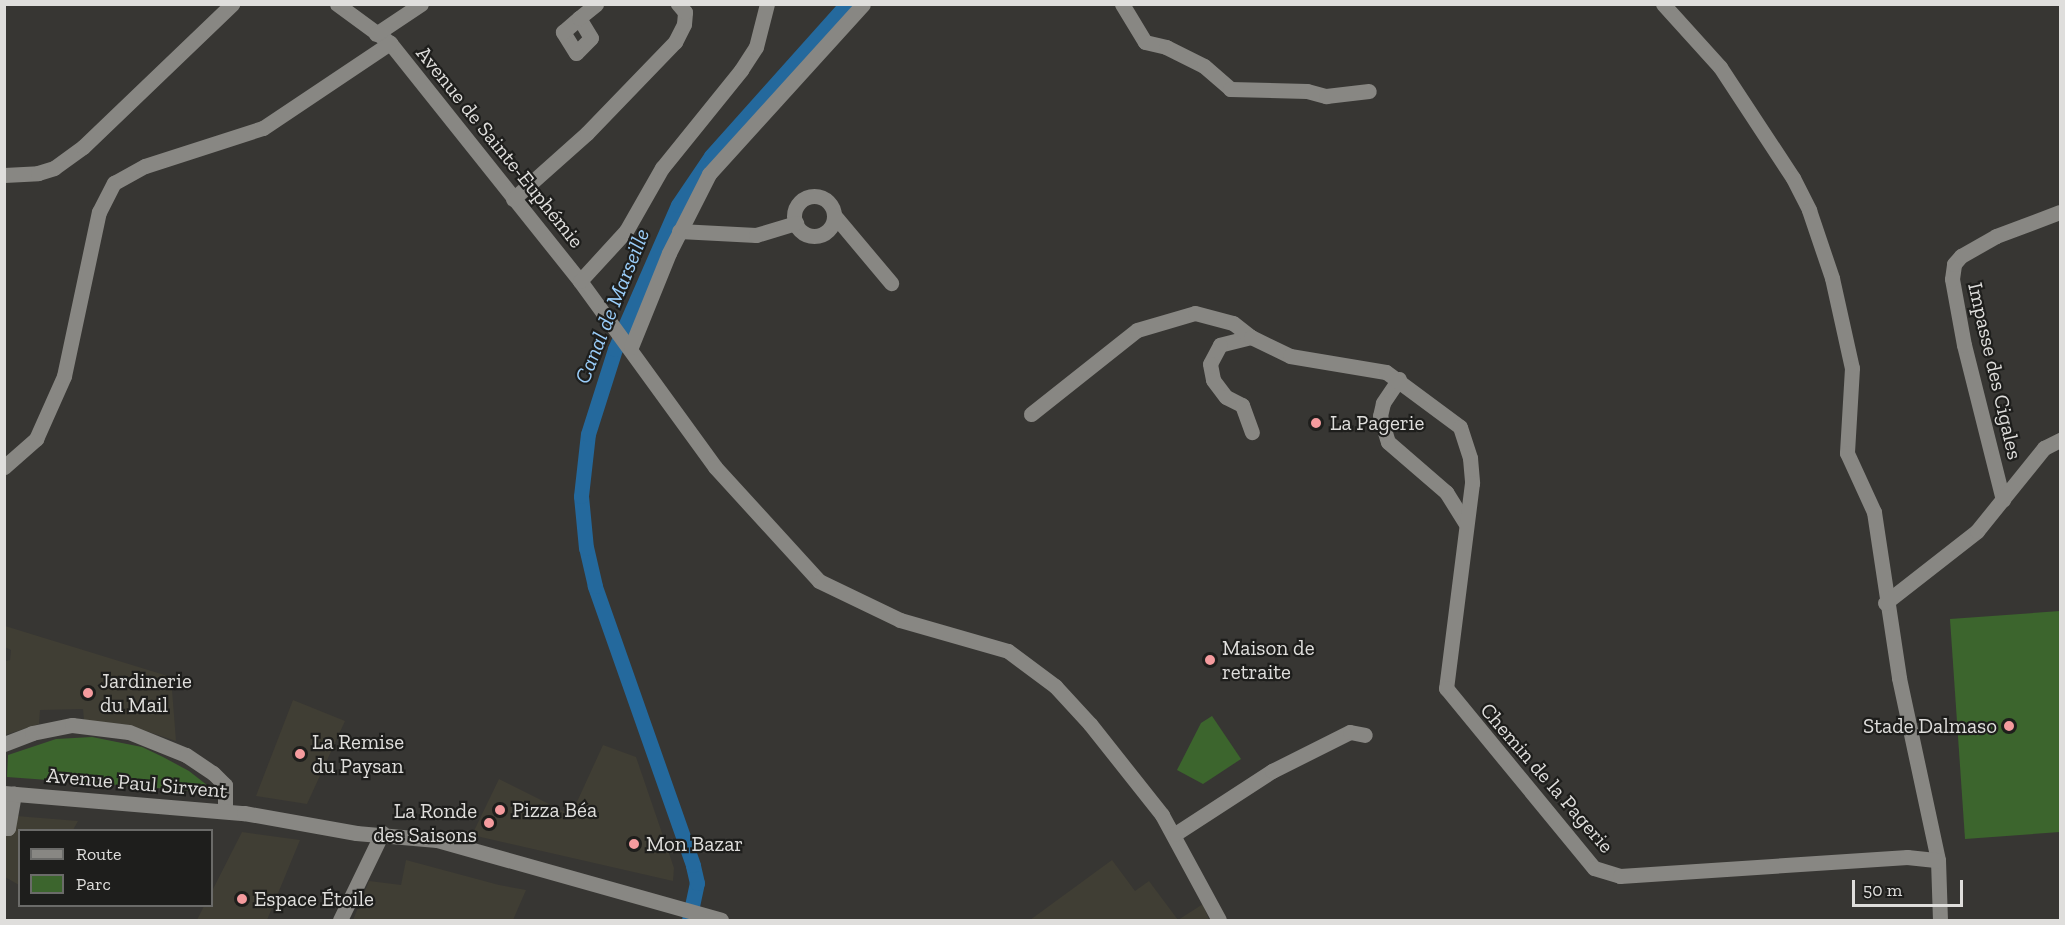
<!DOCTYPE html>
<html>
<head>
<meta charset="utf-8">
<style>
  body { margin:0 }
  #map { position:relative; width:2065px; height:925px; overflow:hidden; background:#373633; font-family:"Zilla Slab",serif }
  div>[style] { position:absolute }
  .built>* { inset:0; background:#403e34 }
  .green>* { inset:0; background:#3c652d }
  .canal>* { height:15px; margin:-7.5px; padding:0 7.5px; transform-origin:7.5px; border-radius:7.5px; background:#24699d }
  .minor>* { height:15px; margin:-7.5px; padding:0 7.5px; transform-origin:7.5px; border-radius:7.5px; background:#888783 }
  .minor>.ring { margin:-7.5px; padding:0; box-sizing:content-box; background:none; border:15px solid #888783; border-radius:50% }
  .tertiary>* { height:15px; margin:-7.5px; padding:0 7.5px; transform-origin:7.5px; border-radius:7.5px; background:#888783 }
  .dots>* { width:16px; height:16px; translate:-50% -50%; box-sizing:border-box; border:3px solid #1e1e1c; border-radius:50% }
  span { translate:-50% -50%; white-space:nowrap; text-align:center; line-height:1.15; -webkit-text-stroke:4.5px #1e1e1c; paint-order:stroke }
  .street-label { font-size:21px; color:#dfdedc }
  .poi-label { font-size:21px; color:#dfdedc }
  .left { translate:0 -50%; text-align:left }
  .right { translate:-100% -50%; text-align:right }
  .water-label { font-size:22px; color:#9acdf9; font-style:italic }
  .frame { position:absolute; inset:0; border:6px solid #dfdedc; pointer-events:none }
  .legend { position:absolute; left:18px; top:829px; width:195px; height:78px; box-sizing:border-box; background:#1e1e1c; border:2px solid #6b6b69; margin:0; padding:8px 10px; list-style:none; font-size:18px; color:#dfdedc }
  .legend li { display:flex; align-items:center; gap:12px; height:30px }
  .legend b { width:30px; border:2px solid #6b6b69 }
  .scale { position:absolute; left:1852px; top:880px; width:111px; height:27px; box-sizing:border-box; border:3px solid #dfdedc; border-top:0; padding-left:8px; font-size:18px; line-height:21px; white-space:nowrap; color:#dfdedc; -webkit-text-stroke:4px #1e1e1c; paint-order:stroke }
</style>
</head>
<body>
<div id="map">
  <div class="built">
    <div style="clip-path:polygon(5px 626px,171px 677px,176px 741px,128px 725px,84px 720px,83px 709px,40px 710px,39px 724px,5px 735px,5px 661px,10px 660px,11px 650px,5px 647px)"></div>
    <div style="clip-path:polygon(293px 700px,345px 721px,307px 804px,256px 796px)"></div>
    <div style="clip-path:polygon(603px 745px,636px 757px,674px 868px,673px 881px,472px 835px,499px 779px,571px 815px)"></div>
    <div style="clip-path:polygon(4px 815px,78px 821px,73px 830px,20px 830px,19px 885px,5px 877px)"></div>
    <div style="clip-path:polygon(242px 832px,300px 840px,267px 920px,197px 920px,204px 906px,212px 906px,212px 891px)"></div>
    <div style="clip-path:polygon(406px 860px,499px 885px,526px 890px,513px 920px,353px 920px,369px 881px,401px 885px)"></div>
    <div style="clip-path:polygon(1112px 860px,1135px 891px,1149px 881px,1178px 920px,1203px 904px,1209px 920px,1030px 920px)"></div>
  </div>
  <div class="green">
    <div style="clip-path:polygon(2060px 611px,2060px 832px,1965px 839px,1950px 619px)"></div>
    <div style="clip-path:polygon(1212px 716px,1241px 759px,1203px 784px,1177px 770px,1201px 723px)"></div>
    <div style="clip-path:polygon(92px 737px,142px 747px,163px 757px,189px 771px,212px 789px,211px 792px,7px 777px,8px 755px,56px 739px)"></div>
  </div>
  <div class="canal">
    <div style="left:689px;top:920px;width:38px;rotate:-78deg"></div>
    <div style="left:697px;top:883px;width:18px;rotate:-103deg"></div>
    <div style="left:693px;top:865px;width:296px;rotate:-109.4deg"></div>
    <div style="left:595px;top:586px;width:39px;rotate:-103deg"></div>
    <div style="left:586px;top:548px;width:52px;rotate:-95.5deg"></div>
    <div style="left:581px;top:496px;width:62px;rotate:-83.6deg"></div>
    <div style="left:588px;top:434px;width:89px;rotate:-72.4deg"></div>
    <div style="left:615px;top:349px;width:157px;rotate:-66.4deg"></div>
    <div style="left:678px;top:205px;width:59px;rotate:-56deg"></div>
    <div style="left:711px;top:156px;width:204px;rotate:-48.2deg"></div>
  </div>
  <div class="minor">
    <div style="left:337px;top:4px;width:66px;rotate:36.3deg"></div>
    <div style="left:390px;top:43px;width:305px;rotate:51.4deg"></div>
    <div style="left:580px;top:281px;width:230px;rotate:54deg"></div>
    <div style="left:715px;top:467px;width:154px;rotate:47.6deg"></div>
    <div style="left:819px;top:581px;width:90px;rotate:25.7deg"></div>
    <div style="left:900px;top:620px;width:112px;rotate:16deg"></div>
    <div style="left:1008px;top:651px;width:59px;rotate:36.7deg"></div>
    <div style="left:1055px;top:686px;width:52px;rotate:47.4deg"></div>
    <div style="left:1090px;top:724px;width:116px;rotate:51.6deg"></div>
    <div style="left:1162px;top:815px;width:119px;rotate:61.5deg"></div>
    <div style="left:1122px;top:4px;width:44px;rotate:58.8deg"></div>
    <div style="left:1145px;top:42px;width:22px;rotate:13deg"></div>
    <div style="left:1166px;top:47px;width:42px;rotate:26.6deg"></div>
    <div style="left:1204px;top:66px;width:35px;rotate:41deg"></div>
    <div style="left:1230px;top:89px;width:77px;rotate:1.5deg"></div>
    <div style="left:1307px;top:91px;width:20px;rotate:15deg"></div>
    <div style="left:1326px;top:96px;width:43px;rotate:-6.6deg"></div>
    <div style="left:1663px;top:4px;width:85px;rotate:47.9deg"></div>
    <div style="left:1720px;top:67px;width:133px;rotate:56.7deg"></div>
    <div style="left:1793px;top:178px;width:36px;rotate:63deg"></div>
    <div style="left:1809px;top:210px;width:72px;rotate:71.3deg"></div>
    <div style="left:1832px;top:278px;width:92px;rotate:77.5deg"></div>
    <div style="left:1852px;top:368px;width:85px;rotate:93.4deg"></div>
    <div style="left:1847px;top:453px;width:65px;rotate:65.4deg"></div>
    <div style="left:1874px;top:512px;width:168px;rotate:81.4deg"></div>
    <div style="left:1899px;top:678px;width:186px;rotate:77.9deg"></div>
    <div style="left:1938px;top:860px;width:60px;rotate:88.1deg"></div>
    <div style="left:579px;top:18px;width:23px;rotate:59deg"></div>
    <div style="left:591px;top:38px;width:21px;rotate:135deg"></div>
    <div style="left:576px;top:53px;width:25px;rotate:-122deg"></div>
    <div style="left:563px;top:32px;width:21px;rotate:-41deg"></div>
    <div style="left:579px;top:18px;width:22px;rotate:-39deg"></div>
    <div style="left:376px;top:34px;width:54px;rotate:-33.7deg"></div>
    <div style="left:4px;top:175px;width:34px;rotate:-3deg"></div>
    <div style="left:38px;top:173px;width:17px;rotate:-17deg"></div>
    <div style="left:54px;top:168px;width:36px;rotate:-36deg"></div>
    <div style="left:83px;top:147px;width:207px;rotate:-43.8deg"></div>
    <div class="ring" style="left:794px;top:196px;width:25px;height:25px"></div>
    <div style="left:513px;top:199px;width:99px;rotate:-41.7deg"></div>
    <div style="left:587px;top:133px;width:127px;rotate:-46deg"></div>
    <div style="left:675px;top:42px;width:20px;rotate:-63deg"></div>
    <div style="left:684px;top:24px;width:12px;rotate:-85deg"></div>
    <div style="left:685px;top:12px;width:11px;rotate:-131deg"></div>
    <div style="left:834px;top:215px;width:89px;rotate:50deg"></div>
    <div style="left:679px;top:231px;width:77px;rotate:3deg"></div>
    <div style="left:756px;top:235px;width:42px;rotate:-16.7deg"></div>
    <div style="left:580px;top:281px;width:68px;rotate:-47.4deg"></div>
    <div style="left:626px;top:231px;width:73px;rotate:-60.3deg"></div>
    <div style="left:662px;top:168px;width:126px;rotate:-51.1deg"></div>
    <div style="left:741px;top:70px;width:27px;rotate:-57deg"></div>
    <div style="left:756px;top:47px;width:44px;rotate:-75.7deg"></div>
    <div style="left:1251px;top:337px;width:32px;rotate:166deg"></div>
    <div style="left:1220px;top:345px;width:21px;rotate:118deg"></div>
    <div style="left:1210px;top:364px;width:16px;rotate:79deg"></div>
    <div style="left:1213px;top:380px;width:21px;rotate:53deg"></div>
    <div style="left:1226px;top:397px;width:18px;rotate:27deg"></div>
    <div style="left:1242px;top:405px;width:29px;rotate:70deg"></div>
    <div style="left:631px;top:347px;width:101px;rotate:-68deg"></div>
    <div style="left:669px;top:253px;width:89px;rotate:-63.1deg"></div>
    <div style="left:709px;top:174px;width:229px;rotate:-47.8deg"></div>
    <div style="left:1399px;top:379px;width:29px;rotate:124deg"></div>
    <div style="left:1383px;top:403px;width:13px;rotate:103deg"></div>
    <div style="left:1380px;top:416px;width:27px;rotate:73deg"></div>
    <div style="left:1388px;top:442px;width:77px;rotate:40.8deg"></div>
    <div style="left:1446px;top:492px;width:36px;rotate:58deg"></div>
    <div style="left:1031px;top:414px;width:135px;rotate:-38.4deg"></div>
    <div style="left:1137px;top:330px;width:60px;rotate:-16.3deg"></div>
    <div style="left:1195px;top:313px;width:39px;rotate:15deg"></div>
    <div style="left:1233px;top:323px;width:23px;rotate:38deg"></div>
    <div style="left:1251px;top:337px;width:43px;rotate:26deg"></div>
    <div style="left:1290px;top:356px;width:97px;rotate:9.5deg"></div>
    <div style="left:1386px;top:372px;width:92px;rotate:36.6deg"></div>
    <div style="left:1460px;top:427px;width:33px;rotate:72deg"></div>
    <div style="left:1470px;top:458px;width:25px;rotate:85deg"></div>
    <div style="left:1472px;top:483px;width:207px;rotate:97.2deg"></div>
    <div style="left:1446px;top:688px;width:233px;rotate:50.6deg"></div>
    <div style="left:1594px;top:868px;width:27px;rotate:17deg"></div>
    <div style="left:1620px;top:876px;width:288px;rotate:-3.8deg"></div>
    <div style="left:1907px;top:857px;width:31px;rotate:6deg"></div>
    <div style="left:4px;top:467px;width:43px;rotate:-41.2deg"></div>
    <div style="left:36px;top:439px;width:69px;rotate:-66deg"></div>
    <div style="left:64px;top:376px;width:168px;rotate:-78deg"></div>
    <div style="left:99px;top:212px;width:33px;rotate:-63deg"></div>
    <div style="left:114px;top:183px;width:35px;rotate:-29deg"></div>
    <div style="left:145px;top:166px;width:124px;rotate:-17.9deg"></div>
    <div style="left:263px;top:128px;width:153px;rotate:-33.8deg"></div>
    <div style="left:2003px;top:500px;width:160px;rotate:-104.1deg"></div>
    <div style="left:1964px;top:345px;width:67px;rotate:-100.3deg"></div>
    <div style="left:1952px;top:279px;width:15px;rotate:-82deg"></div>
    <div style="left:1954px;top:264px;width:11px;rotate:-49deg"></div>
    <div style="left:1961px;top:256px;width:40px;rotate:-29.7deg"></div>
    <div style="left:1996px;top:236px;width:68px;rotate:-20.6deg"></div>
    <div style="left:1885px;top:603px;width:117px;rotate:-38deg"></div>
    <div style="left:1977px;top:531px;width:107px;rotate:-51.1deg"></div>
    <div style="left:2044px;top:448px;width:18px;rotate:-27deg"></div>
    <div style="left:4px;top:744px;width:30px;rotate:-21deg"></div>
    <div style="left:32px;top:733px;width:41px;rotate:-11.3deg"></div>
    <div style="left:72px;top:725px;width:57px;rotate:7deg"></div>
    <div style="left:129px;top:732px;width:61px;rotate:22deg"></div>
    <div style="left:186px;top:755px;width:32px;rotate:34deg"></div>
    <div style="left:213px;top:773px;width:17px;rotate:45deg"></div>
    <div style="left:225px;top:785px;width:26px;rotate:90deg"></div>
    <div style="left:4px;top:828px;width:4px"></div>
    <div style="left:8px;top:828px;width:35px;rotate:-80deg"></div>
    <div style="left:1175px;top:834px;width:116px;rotate:-33deg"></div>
    <div style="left:1272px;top:771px;width:87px;rotate:-26.6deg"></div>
    <div style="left:1350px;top:732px;width:15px;rotate:11deg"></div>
    <div style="left:340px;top:920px;width:97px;rotate:-64.2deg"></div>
  </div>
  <div class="tertiary">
    <div style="left:4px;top:793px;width:241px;rotate:4.8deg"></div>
    <div style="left:244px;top:813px;width:114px;rotate:10.1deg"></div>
    <div style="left:356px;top:833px;width:81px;rotate:4.9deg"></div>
    <div style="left:437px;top:840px;width:295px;rotate:15.7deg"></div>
  </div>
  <div class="dots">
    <div style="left:1316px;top:423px;background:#f59b9e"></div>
    <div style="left:1210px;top:660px;background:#f59b9e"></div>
    <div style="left:88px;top:693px;background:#f59b9e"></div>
    <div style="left:2009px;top:726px;background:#f59b9e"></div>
    <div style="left:300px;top:754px;background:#f59b9e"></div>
    <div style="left:500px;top:810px;background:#f59b9e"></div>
    <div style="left:489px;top:823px;background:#f59b9e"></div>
    <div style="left:634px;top:844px;background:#f59b9e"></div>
    <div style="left:242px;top:899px;background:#f59b9e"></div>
  </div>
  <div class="street-label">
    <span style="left:500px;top:147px;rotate:51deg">Avenue de Sainte-Euphémie</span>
    <span style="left:1995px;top:371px;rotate:77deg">Impasse des Cigales</span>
    <span style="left:1547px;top:778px;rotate:49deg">Chemin de la Pagerie</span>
    <span style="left:137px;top:783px;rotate:5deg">Avenue Paul Sirvent</span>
  </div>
  <div class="poi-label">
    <span class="left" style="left:1330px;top:423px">La Pagerie</span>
    <span class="left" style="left:1222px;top:660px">Maison de<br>retraite</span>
    <span class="left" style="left:100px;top:693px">Jardinerie<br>du Mail</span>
    <span class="right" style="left:1997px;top:726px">Stade Dalmaso</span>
    <span class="left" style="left:312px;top:754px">La Remise<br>du Paysan</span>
    <span class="left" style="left:512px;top:810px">Pizza Béa</span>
    <span class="right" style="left:477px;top:823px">La Ronde<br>des Saisons</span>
    <span class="left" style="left:646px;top:844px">Mon Bazar</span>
    <span class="left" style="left:254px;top:899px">Espace Étoile</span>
  </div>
  <div class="water-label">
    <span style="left:612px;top:306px;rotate:-68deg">Canal de Marseille</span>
  </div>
  <div class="frame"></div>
  <ul class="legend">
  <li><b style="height:8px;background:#888783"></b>Route</li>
  <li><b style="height:16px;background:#3c652d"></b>Parc</li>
  </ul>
  <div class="scale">50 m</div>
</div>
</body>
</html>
